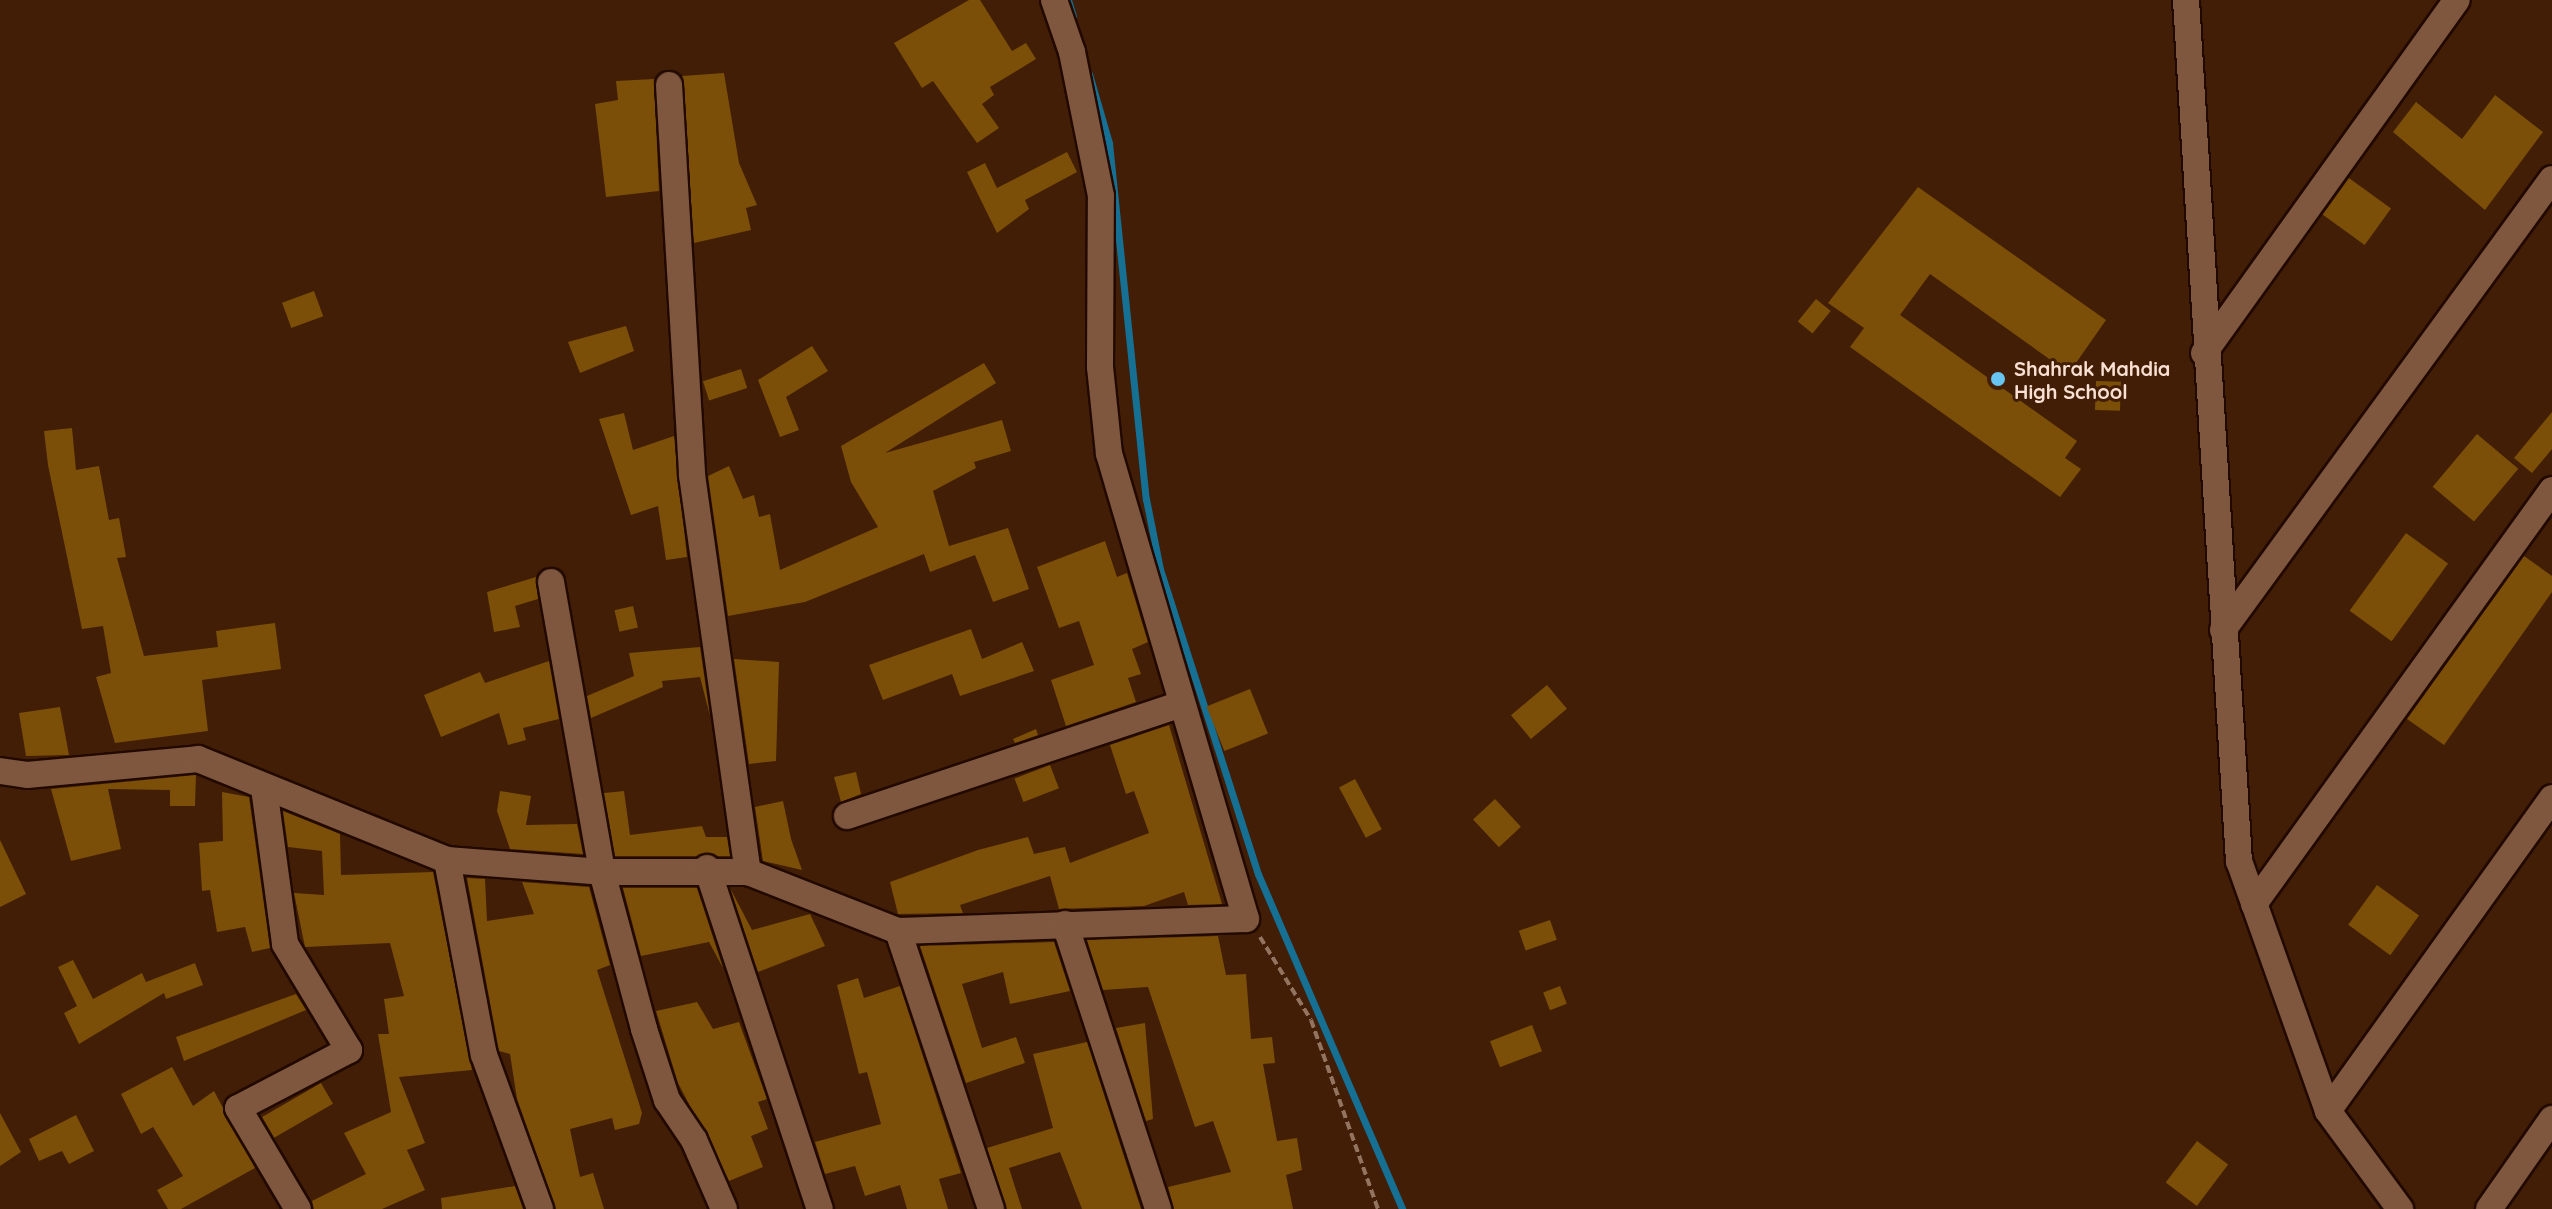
<!DOCTYPE html>
<html>
<head>
<meta charset="utf-8">
<style>
  body { margin:0 }
  #map { position:relative; width:2552px; height:1209px; overflow:hidden; background:#411e05; font-family:Quicksand,sans-serif }
  div>[style] { position:absolute }
  .stream>* { height:7px; margin:-3.5px; padding:0 3.5px; transform-origin:3.5px; border-radius:3.5px; background:#167094 }
  .building>* { inset:0; background:#7b4f08; transform-origin:0 0 }
  .path>* { height:4px; margin-top:-2px; transform-origin:0; background:repeating-linear-gradient(90deg,#937460 0 8px,transparent 0 12px) }
  .roads { filter:drop-shadow(2px 0 #220900) drop-shadow(-2px 0 #220900) drop-shadow(0 2px #220900) drop-shadow(0 -2px #220900) }
  .minor>* { height:26px; margin:-13px; padding:0 13px; transform-origin:13px; border-radius:13px; background:#7f573f }
  .dots>* { width:22px; height:22px; translate:-50% -50%; box-sizing:border-box; border:4px solid #411e05; border-radius:50% }
  span { translate:-50% -50%; white-space:nowrap; text-align:center; line-height:1.15; -webkit-text-stroke:6px #411e05; paint-order:stroke }
  .poi-label { font-size:20px; color:#f9e0d3; font-weight:700 }
  .left { translate:0 -50%; text-align:left }
</style>
</head>
<body>
<div id="map">
  <div class="stream">
    <div style="left:1068px;top:0;width:17px;rotate:73deg"></div>
    <div style="left:1089px;top:74px;width:72px;rotate:73.8deg"></div>
    <div style="left:1109px;top:143px;width:358px;rotate:84.1deg"></div>
    <div style="left:1146px;top:499px;width:71px;rotate:78.7deg"></div>
    <div style="left:1160px;top:569px;width:320px;rotate:72.2deg"></div>
    <div style="left:1258px;top:874px;width:365px;rotate:66.7deg"></div>
  </div>
  <div class="building">
    <div style="clip-path:polygon(969px 0,980px 0,1012px 51px,1026px 43px,1036px 59px,990px 87px,994px 95px,982px 104px,999px 128px,977px 143px,933px 81px,922px 88px,894px 43px)"></div>
    <div style="clip-path:polygon(724px 73px,739px 163px,757px 205px,746px 208px,751px 230px,694px 243px,682px 76px)"></div>
    <div style="clip-path:polygon(654px 79px,659px 191px,606px 197px,595px 104px,618px 100px,616px 81px)"></div>
    <div style="clip-path:polygon(2495px 95px,2543px 132px,2485px 210px,2393px 132px,2416px 102px,2462px 139px)"></div>
    <div style="clip-path:polygon(1067px 152px,1077px 172px,1025px 200px,1029px 209px,997px 233px,967px 172px,985px 163px,997px 188px)"></div>
    <div style="left:2349px;top:178px;width:52px;height:45px;rotate:36deg"></div>
    <div style="clip-path:polygon(1918px 187px,2106px 320px,2069px 373px,1930px 274px,1900px 315px,2077px 441px,2065px 458px,2081px 469px,2060px 497px,1850px 347px,1864px 328px,1828px 303px)"></div>
    <div style="left:314px;top:291px;width:27px;height:34px;rotate:70deg"></div>
    <div style="left:1816px;top:299px;width:19px;height:29px;rotate:39deg"></div>
    <div style="clip-path:polygon(626px 326px,634px 351px,580px 373px,568px 342px)"></div>
    <div style="clip-path:polygon(812px 346px,828px 371px,786px 397px,799px 430px,780px 437px,758px 380px)"></div>
    <div style="clip-path:polygon(984px 363px,996px 383px,885px 453px,1002px 420px,1011px 451px,974px 462px,976px 468px,933px 491px,949px 546px,1008px 528px,1029px 589px,993px 602px,975px 555px,930px 572px,924px 554px,805px 602px,728px 616px,708px 476px,729px 466px,743px 499px,754px 495px,759px 517px,770px 514px,780px 570px,878px 527px,851px 482px,841px 446px)"></div>
    <div style="left:741px;top:369px;width:20px;height:40px;rotate:72deg"></div>
    <div style="left:2096px;top:381px;width:25px;height:29px;rotate:2deg"></div>
    <div style="clip-path:polygon(2552px 412px,2552px 449px,2532px 473px,2514px 458px)"></div>
    <div style="clip-path:polygon(624px 413px,633px 450px,674px 436px,687px 557px,666px 560px,658px 506px,631px 515px,599px 419px)"></div>
    <div style="clip-path:polygon(72px 428px,76px 470px,99px 466px,109px 520px,119px 518px,126px 557px,117px 558px,144px 656px,218px 647px,216px 631px,275px 623px,281px 669px,202px 680px,208px 731px,115px 743px,96px 677px,111px 673px,103px 626px,82px 629px,48px 465px,44px 431px)"></div>
    <div style="left:2477px;top:434px;width:54px;height:69px;rotate:40deg"></div>
    <div style="left:2406px;top:533px;width:52px;height:96px;rotate:36deg"></div>
    <div style="clip-path:polygon(1105px 541px,1117px 577px,1127px 573px,1148px 642px,1132px 649px,1141px 674px,1128px 678px,1136px 702px,1066px 726px,1051px 680px,1094px 665px,1079px 621px,1059px 628px,1037px 567px)"></div>
    <div style="clip-path:polygon(2524px 556px,2552px 576px,2552px 592px,2444px 745px,2407px 719px)"></div>
    <div style="clip-path:polygon(536px 577px,538px 599px,515px 606px,520px 627px,494px 632px,487px 592px)"></div>
    <div style="left:633px;top:606px;width:22px;height:19px;rotate:77deg"></div>
    <div style="clip-path:polygon(971px 629px,982px 659px,1022px 642px,1034px 671px,960px 696px,952px 674px,883px 700px,869px 665px)"></div>
    <div style="clip-path:polygon(700px 647px,710px 716px,700px 677px,662px 681px,663px 687px,591px 718px,587px 696px,634px 676px,629px 653px)"></div>
    <div style="clip-path:polygon(734px 659px,779px 662px,776px 761px,749px 764px)"></div>
    <div style="clip-path:polygon(549px 661px,559px 719px,523px 728px,526px 740px,508px 745px,499px 713px,441px 737px,424px 695px,480px 672px,485px 683px)"></div>
    <div style="left:1547px;top:685px;width:31px;height:47px;rotate:50deg"></div>
    <div style="left:1250px;top:689px;width:48px;height:47px;rotate:68deg"></div>
    <div style="clip-path:polygon(60px 707px,69px 755px,26px 756px,19px 713px)"></div>
    <div style="clip-path:polygon(1169px 725px,1222px 904px,1188px 905px,1184px 892px,1144px 906px,1059px 909px,1050px 876px,960px 905px,963px 913px,898px 914px,890px 882px,978px 850px,1028px 837px,1034px 854px,1065px 847px,1070px 863px,1149px 833px,1134px 791px,1126px 794px,1110px 745px)"></div>
    <div style="clip-path:polygon(1036px 729px,1038px 735px,1015px 743px,1013px 739px)"></div>
    <div style="left:1050px;top:765px;width:25px;height:38px;rotate:69deg"></div>
    <div style="clip-path:polygon(856px 772px,861px 794px,841px 802px,834px 777px)"></div>
    <div style="clip-path:polygon(196px 775px,195px 806px,170px 806px,170px 790px,108px 789px,121px 849px,71px 861px,51px 789px)"></div>
    <div style="left:1355px;top:779px;width:57px;height:18px;rotate:62deg"></div>
    <div style="clip-path:polygon(500px 791px,531px 796px,526px 825px,577px 824px,583px 854px,510px 849px,497px 811px)"></div>
    <div style="clip-path:polygon(624px 791px,630px 835px,702px 826px,706px 837px,727px 837px,730px 856px,615px 856px,604px 793px)"></div>
    <div style="clip-path:polygon(222px 792px,249px 797px,270px 948px,252px 952px,245px 927px,217px 932px,210px 890px,202px 891px,199px 843px,223px 841px)"></div>
    <div style="left:1495px;top:799px;width:38px;height:30px;rotate:47deg"></div>
    <div style="clip-path:polygon(783px 801px,791px 839px,802px 870px,763px 861px,755px 807px)"></div>
    <div style="clip-path:polygon(283px 811px,340px 834px,341px 875px,433px 872px,472px 1070px,399px 1077px,425px 1143px,407px 1150px,425px 1190px,382px 1209px,314px 1209px,312px 1201px,366px 1174px,344px 1133px,391px 1112px,378px 1034px,389px 1034px,384px 999px,404px 996px,390px 943px,305px 947px,294px 893px,324px 895px,322px 851px,288px 847px)"></div>
    <div style="clip-path:polygon(0 840px,26px 894px,0 907px)"></div>
    <div style="clip-path:polygon(467px 878px,485px 879px,487px 921px,534px 914px,522px 882px,589px 887px,610px 965px,597px 970px,642px 1113px,639px 1124px,615px 1130px,612px 1118px,570px 1129px,580px 1177px,593px 1173px,604px 1209px,556px 1209px,517px 1099px,510px 1054px,499px 1051px)"></div>
    <div style="left:2377px;top:885px;width:52px;height:49px;rotate:36deg"></div>
    <div style="clip-path:polygon(623px 888px,697px 888px,723px 968px,709px 942px,641px 956px)"></div>
    <div style="clip-path:polygon(730px 888px,752px 930px,810px 914px,825px 946px,758px 972px)"></div>
    <div style="left:1550px;top:920px;width:21px;height:33px;rotate:71deg"></div>
    <div style="clip-path:polygon(1218px 936px,1226px 975px,1246px 974px,1251px 1039px,1272px 1037px,1275px 1063px,1263px 1064px,1277px 1141px,1297px 1138px,1302px 1170px,1286px 1175px,1293px 1209px,1174px 1209px,1168px 1187px,1231px 1172px,1213px 1121px,1195px 1127px,1148px 987px,1103px 990px,1087px 940px)"></div>
    <div style="clip-path:polygon(1054px 942px,1070px 991px,1010px 1004px,1003px 972px,962px 984px,982px 1048px,1016px 1037px,1025px 1063px,966px 1083px,920px 946px)"></div>
    <div style="clip-path:polygon(73px 960px,93px 999px,142px 973px,146px 982px,195px 963px,203px 985px,166px 999px,164px 993px,79px 1044px,64px 1013px,77px 1006px,58px 967px)"></div>
    <div style="clip-path:polygon(858px 978px,864px 998px,900px 986px,961px 1173px,939px 1179px,948px 1209px,907px 1209px,900px 1185px,865px 1196px,855px 1166px,825px 1174px,815px 1142px,881px 1124px,867px 1072px,859px 1074px,837px 985px)"></div>
    <div style="left:1560px;top:986px;width:19px;height:18px;rotate:69deg"></div>
    <div style="clip-path:polygon(296px 994px,306px 1010px,184px 1061px,176px 1037px)"></div>
    <div style="clip-path:polygon(697px 1002px,713px 1029px,739px 1022px,767px 1099px,758px 1102px,768px 1129px,751px 1136px,763px 1167px,729px 1181px,678px 1083px,656px 1011px)"></div>
    <div style="clip-path:polygon(1145px 1023px,1153px 1119px,1146px 1121px,1116px 1028px)"></div>
    <div style="left:1532px;top:1025px;width:28px;height:45px;rotate:69deg"></div>
    <div style="clip-path:polygon(1087px 1042px,1141px 1209px,1082px 1209px,1060px 1152px,1009px 1168px,1022px 1209px,1007px 1209px,987px 1148px,1053px 1128px,1033px 1054px)"></div>
    <div style="clip-path:polygon(172px 1067px,193px 1106px,214px 1091px,255px 1168px,181px 1209px,168px 1209px,157px 1190px,183px 1176px,153px 1127px,141px 1134px,121px 1094px)"></div>
    <div style="left:321px;top:1083px;width:24px;height:68px;rotate:60deg"></div>
    <div style="clip-path:polygon(0 1113px,21px 1152px,0 1166px)"></div>
    <div style="clip-path:polygon(76px 1115px,94px 1151px,69px 1164px,62px 1151px,39px 1161px,29px 1139px)"></div>
    <div style="left:2197px;top:1141px;width:39px;height:52px;rotate:37deg"></div>
    <div style="clip-path:polygon(515px 1186px,523px 1209px,442px 1209px,441px 1198px)"></div>
  </div>
  <div class="path">
    <div style="left:1260px;top:937px;width:97px;rotate:58.4deg"></div>
    <div style="left:1311px;top:1020px;width:201px;rotate:70.5deg"></div>
  </div>
  <div class="roads">
    <div class="minor">
      <div style="left:2186px;top:0;width:863px;rotate:86.48deg"></div>
      <div style="left:2239px;top:861px;width:265px;rotate:70.4deg"></div>
      <div style="left:2328px;top:1111px;width:122px;rotate:53.7deg"></div>
      <div style="left:669px;top:85px;width:391px;rotate:86.6deg"></div>
      <div style="left:692px;top:475px;width:401px;rotate:82deg"></div>
      <div style="left:2204px;top:353px;width:434px;rotate:-54.4deg"></div>
      <div style="left:551px;top:582px;width:294px;rotate:80deg"></div>
      <div style="left:602px;top:872px;width:163px;rotate:75deg"></div>
      <div style="left:644px;top:1029px;width:75px;rotate:72.1deg"></div>
      <div style="left:667px;top:1100px;width:48px;rotate:56deg"></div>
      <div style="left:694px;top:1140px;width:75px;rotate:66.5deg"></div>
      <div style="left:2223px;top:630px;width:558px;rotate:-53.89deg"></div>
      <div style="left:0;top:771px;width:27px;rotate:8deg"></div>
      <div style="left:27px;top:775px;width:172px;rotate:-5.3deg"></div>
      <div style="left:198px;top:759px;width:269px;rotate:22.1deg"></div>
      <div style="left:447px;top:860px;width:155px;rotate:4.4deg"></div>
      <div style="left:602px;top:872px;width:146px"></div>
      <div style="left:748px;top:872px;width:161px;rotate:21.5deg"></div>
      <div style="left:898px;top:931px;width:348px;rotate:-2deg"></div>
      <div style="left:1246px;top:919px;width:485px;rotate:-106.4deg"></div>
      <div style="left:1109px;top:454px;width:87px;rotate:-95.9deg"></div>
      <div style="left:1100px;top:367px;width:171px;rotate:-89.7deg"></div>
      <div style="left:1101px;top:196px;width:147px;rotate:-101.4deg"></div>
      <div style="left:1072px;top:52px;width:55px;rotate:-109.1deg"></div>
      <div style="left:264px;top:788px;width:157px;rotate:82.3deg"></div>
      <div style="left:285px;top:944px;width:124px;rotate:58.9deg"></div>
      <div style="left:349px;top:1050px;width:125px;rotate:152.4deg"></div>
      <div style="left:238px;top:1108px;width:117px;rotate:59.3deg"></div>
      <div style="left:847px;top:816px;width:352px;rotate:-18.5deg"></div>
      <div style="left:447px;top:860px;width:198px;rotate:79.3deg"></div>
      <div style="left:484px;top:1055px;width:164px;rotate:70deg"></div>
      <div style="left:707px;top:868px;width:359px;rotate:71.7deg"></div>
      <div style="left:2254px;top:904px;width:510px;rotate:-54.25deg"></div>
      <div style="left:1065px;top:924px;width:300px;rotate:71.9deg"></div>
      <div style="left:898px;top:931px;width:293px;rotate:71.5deg"></div>
      <div style="left:2328px;top:1111px;width:385px;rotate:-54.4deg"></div>
      <div style="left:2489px;top:1209px;width:110px;rotate:-55deg"></div>
    </div>
  </div>
  <div class="dots">
    <div style="left:1998px;top:379px;background:#68c4f0"></div>
  </div>
  <div class="poi-label">
    <span class="left" style="left:2014px;top:380px">Shahrak Mahdia<br>High School</span>
  </div>
</div>
</body>
</html>
